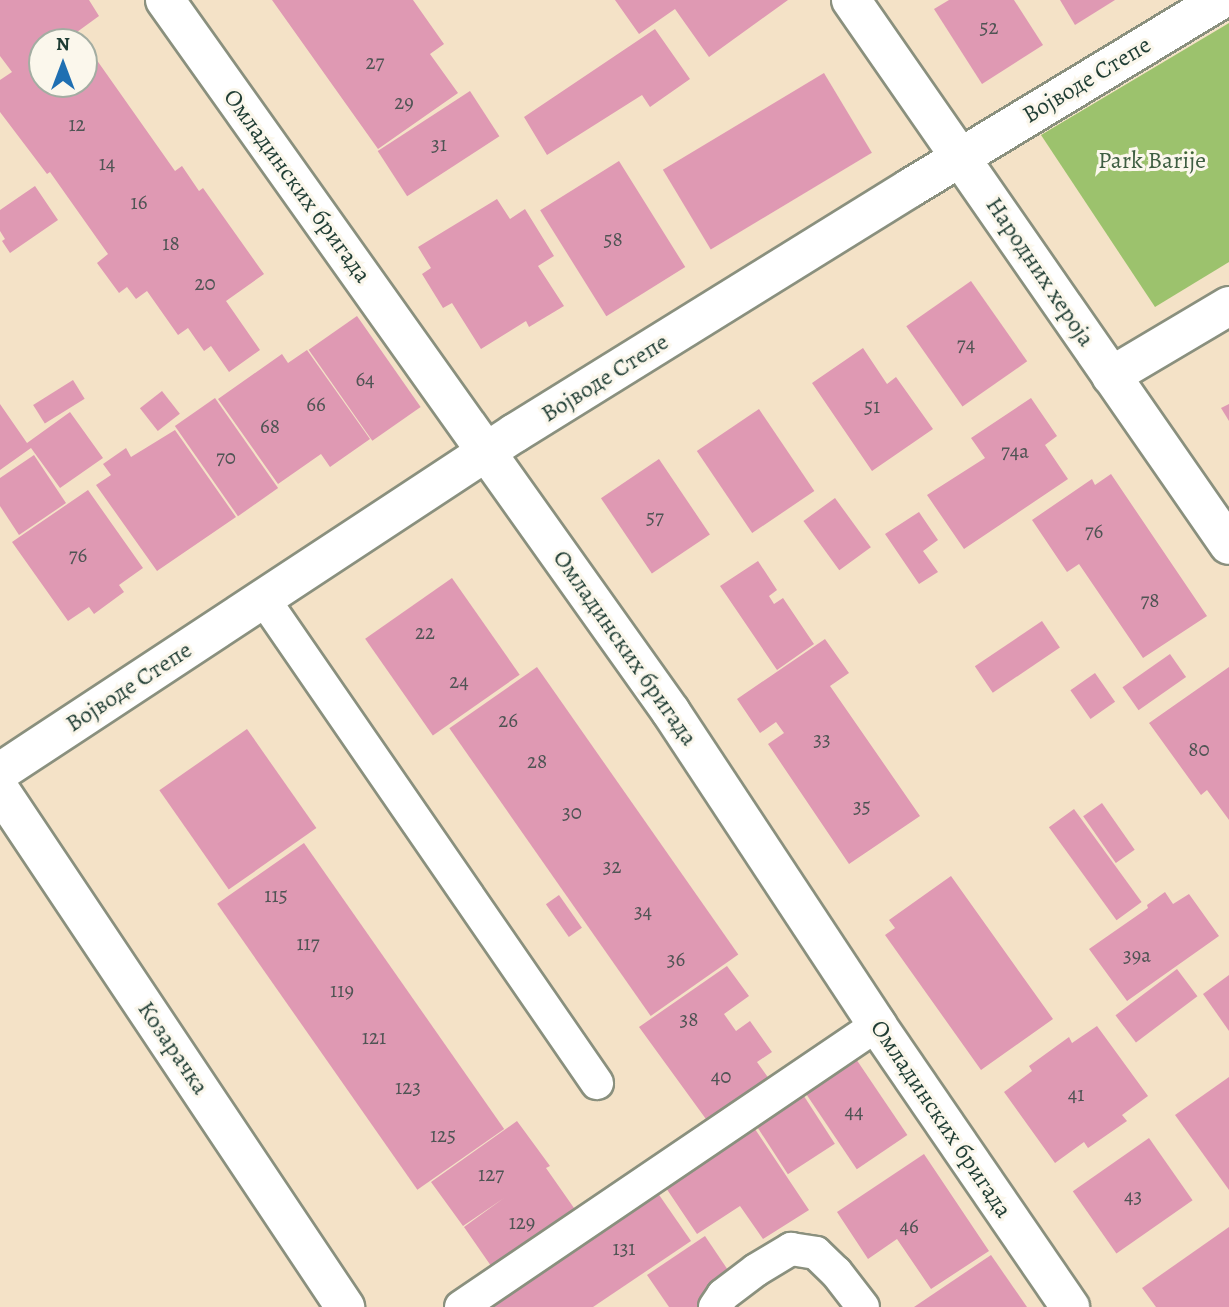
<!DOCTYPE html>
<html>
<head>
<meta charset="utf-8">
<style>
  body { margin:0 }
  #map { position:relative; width:1229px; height:1307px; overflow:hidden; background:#f4e2c7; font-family:Alegreya,serif }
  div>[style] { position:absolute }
  .green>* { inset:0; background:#9cc26d }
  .building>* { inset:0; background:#df99b3; transform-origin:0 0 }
  .roads { filter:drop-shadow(2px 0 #8a907e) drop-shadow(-2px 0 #8a907e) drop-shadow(0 2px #8a907e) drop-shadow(0 -2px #8a907e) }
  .service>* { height:32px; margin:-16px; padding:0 16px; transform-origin:16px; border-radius:16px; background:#fff }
  .minor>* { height:38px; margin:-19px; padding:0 19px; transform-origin:19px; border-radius:19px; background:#fff }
  .tertiary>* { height:38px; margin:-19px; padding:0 19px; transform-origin:19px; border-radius:19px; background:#fff }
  span { translate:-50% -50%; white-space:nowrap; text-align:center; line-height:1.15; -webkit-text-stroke:6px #fbf7ec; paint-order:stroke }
  .number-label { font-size:21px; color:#4f5454 }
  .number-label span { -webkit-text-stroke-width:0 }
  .street-label { font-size:24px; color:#1f3d34 }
  .park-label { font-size:24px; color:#3e5e42 }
  .north { position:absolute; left:28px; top:28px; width:70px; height:70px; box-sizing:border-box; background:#fbf7ec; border:2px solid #a3ada2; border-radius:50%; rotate:0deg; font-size:19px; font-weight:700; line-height:28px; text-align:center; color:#1f3d34 }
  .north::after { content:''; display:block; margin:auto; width:24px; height:32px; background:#1f6fb2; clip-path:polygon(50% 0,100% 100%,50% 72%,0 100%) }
</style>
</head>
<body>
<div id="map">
  <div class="green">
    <div style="clip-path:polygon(1229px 23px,1229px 262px,1155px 307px,1041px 135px)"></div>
  </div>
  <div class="building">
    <div style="clip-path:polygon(evenodd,0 0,89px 0,99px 16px,77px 32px,175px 171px,182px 166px,199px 191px,203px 188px,264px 274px,226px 301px,260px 350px,229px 372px,211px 346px,204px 351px,188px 328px,178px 335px,147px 291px,136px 299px,127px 287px,119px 293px,97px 263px,108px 254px,50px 172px,47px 174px,0 112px,0 80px,12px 72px,0 56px,0 0,42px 42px,84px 42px,84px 84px,42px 84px,42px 42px)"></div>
    <div style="clip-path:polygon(272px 0,413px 0,444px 44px,430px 54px,458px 93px,378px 149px)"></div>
    <div style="clip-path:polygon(615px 0,788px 0,709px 57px,675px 9px,639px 34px)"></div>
    <div style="clip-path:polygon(949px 0,1014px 0,1043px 45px,982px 84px,934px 9px)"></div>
    <div style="clip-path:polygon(1060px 0,1115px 0,1075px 25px)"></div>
    <div style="clip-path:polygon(655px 29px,690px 79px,650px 107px,642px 95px,547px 155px,524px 117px)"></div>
    <div style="left:824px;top:73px;width:93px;height:188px;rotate:59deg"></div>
    <div style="left:470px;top:91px;width:54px;height:110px;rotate:57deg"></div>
    <div style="left:619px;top:161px;width:125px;height:93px;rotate:58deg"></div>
    <div style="clip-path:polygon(35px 186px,58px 220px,10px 253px,2px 241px,5px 239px,0 231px,0 210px)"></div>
    <div style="clip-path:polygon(497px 199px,510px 219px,525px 209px,554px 256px,538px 266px,564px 306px,529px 327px,526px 321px,481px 349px,452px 303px,443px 308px,422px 274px,431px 268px,418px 247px)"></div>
    <div style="left:971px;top:281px;width:98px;height:79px;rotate:55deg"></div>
    <div style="left:357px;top:316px;width:111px;height:59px;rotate:55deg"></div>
    <div style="clip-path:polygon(863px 348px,887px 384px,896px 377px,933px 429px,872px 471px,812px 383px)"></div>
    <div style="clip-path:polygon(307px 350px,370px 439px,330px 467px,321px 454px,278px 484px,218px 399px,282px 354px,288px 363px)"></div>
    <div style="left:73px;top:380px;width:22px;height:47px;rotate:58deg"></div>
    <div style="left:162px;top:391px;width:29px;height:28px;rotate:52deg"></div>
    <div style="left:215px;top:398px;width:110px;height:49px;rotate:55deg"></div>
    <div style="clip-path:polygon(1031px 398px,1057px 436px,1045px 445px,1068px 479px,964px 549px,927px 495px,985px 458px,971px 438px)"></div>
    <div style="clip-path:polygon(0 404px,27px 443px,70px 412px,103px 458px,60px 488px,31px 448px,0 470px)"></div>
    <div style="clip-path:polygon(1229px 404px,1229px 421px,1221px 408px)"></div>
    <div style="left:759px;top:409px;width:99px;height:75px;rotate:56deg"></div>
    <div style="clip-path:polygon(175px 430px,236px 517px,157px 571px,96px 485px,111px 475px,103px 464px,126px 448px,131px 457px)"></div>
    <div style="clip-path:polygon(34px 455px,66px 503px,19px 535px,0 506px,0 478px)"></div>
    <div style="left:659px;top:459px;width:91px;height:70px;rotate:56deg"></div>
    <div style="clip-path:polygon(1111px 474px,1207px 616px,1143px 658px,1079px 564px,1067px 572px,1032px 520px,1092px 479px,1095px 485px)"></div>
    <div style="clip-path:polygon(88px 490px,143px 568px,119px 585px,124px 592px,94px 614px,89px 607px,68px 621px,12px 542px)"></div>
    <div style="left:835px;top:498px;width:61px;height:39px;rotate:54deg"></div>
    <div style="clip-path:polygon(919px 512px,938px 540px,923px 551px,938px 572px,919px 584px,885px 534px)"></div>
    <div style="clip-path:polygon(758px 561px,777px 590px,769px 596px,774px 604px,783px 598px,814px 644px,777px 670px,720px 586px)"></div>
    <div style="left:452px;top:578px;width:118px;height:106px;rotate:55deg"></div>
    <div style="left:1042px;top:621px;width:32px;height:81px;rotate:56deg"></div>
    <div style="clip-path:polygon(825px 639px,849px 673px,830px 686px,920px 816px,849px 864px,768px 744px,784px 733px,776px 722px,760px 733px,737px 699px)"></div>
    <div style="left:1170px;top:654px;width:28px;height:58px;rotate:55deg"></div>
    <div style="left:537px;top:667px;width:351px;height:107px;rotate:55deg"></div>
    <div style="clip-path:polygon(1229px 667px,1229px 820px,1207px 790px,1201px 795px,1149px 723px)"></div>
    <div style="left:1095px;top:673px;width:35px;height:30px;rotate:55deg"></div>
    <div style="left:247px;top:729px;width:121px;height:107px;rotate:55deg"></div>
    <div style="left:1102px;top:803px;width:57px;height:23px;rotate:55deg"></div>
    <div style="left:1074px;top:809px;width:115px;height:31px;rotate:54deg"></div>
    <div style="left:304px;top:843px;width:349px;height:106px;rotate:55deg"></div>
    <div style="clip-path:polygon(951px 876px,1053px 1019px,981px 1070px,885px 935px,895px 928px,889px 920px)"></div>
    <div style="clip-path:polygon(1165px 892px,1173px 904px,1189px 894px,1219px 936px,1127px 1001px,1089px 949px,1148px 908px,1147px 905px)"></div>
    <div style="left:559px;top:895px;width:40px;height:16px;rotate:55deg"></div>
    <div style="clip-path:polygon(727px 966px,749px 996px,724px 1014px,736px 1031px,750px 1021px,772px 1052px,757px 1062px,772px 1083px,711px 1126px,639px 1027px)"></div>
    <div style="left:1177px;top:969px;width:34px;height:77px;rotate:53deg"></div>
    <div style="clip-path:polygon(1229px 975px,1229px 1031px,1203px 994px)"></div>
    <div style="clip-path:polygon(1097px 1026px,1148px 1096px,1122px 1115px,1127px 1121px,1088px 1148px,1084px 1142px,1055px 1163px,1004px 1092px,1032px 1071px,1029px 1066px,1069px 1037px,1072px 1043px)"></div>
    <div style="left:852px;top:1053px;width:99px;height:61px;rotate:56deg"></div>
    <div style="clip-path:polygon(1229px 1077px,1229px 1190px,1175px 1115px)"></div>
    <div style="left:800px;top:1090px;width:64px;height:56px;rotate:57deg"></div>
    <div style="clip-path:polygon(517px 1121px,550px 1166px,546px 1168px,581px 1218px,498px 1276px,464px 1227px,504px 1198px,463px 1226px,431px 1182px)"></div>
    <div style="clip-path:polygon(751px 1123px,809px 1210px,763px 1239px,740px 1206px,697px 1234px,662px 1182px)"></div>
    <div style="left:1149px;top:1138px;width:76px;height:93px;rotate:55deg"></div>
    <div style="clip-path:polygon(924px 1154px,989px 1251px,931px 1289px,897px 1239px,868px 1259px,837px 1212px)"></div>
    <div style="clip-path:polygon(655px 1189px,691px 1241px,593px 1307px,481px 1307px)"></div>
    <div style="clip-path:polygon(1229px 1227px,1229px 1307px,1156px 1307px,1142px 1288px)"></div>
    <div style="clip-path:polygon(705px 1236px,736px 1282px,698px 1307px,669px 1307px,647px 1275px)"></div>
    <div style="clip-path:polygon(991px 1255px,1027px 1307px,914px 1307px)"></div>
  </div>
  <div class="roads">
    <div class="service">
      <div style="left:263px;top:598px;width:589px;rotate:55.45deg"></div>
      <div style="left:461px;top:1307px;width:503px;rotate:-34.13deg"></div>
      <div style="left:715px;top:1307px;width:14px;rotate:-56deg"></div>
      <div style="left:723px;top:1295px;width:41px;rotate:-37.1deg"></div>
      <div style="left:756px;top:1270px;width:41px;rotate:-31deg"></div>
      <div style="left:791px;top:1249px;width:25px;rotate:9deg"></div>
      <div style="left:816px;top:1253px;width:28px;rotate:44deg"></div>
      <div style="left:836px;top:1272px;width:44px;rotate:52.4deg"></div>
    </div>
    <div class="minor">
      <div style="left:165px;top:0;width:873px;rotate:54.6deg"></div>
      <div style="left:671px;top:712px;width:375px;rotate:56.6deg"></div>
      <div style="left:877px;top:1025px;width:342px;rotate:55.6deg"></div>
      <div style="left:851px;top:0;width:663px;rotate:55.26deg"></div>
      <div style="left:1111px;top:376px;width:137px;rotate:-30.7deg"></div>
      <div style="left:0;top:772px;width:617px;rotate:-33.36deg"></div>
      <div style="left:515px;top:433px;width:465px;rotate:-31.8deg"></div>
      <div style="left:910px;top:188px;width:363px;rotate:-31.2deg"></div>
    </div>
    <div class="tertiary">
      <div style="left:0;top:790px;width:622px;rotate:56.28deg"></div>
    </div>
  </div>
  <div class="number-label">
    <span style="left:989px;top:27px">52</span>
    <span style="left:375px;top:62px">27</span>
    <span style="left:404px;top:102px">29</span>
    <span style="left:77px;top:124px">12</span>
    <span style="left:439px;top:144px">31</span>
    <span style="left:107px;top:163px">14</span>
    <span style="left:139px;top:202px">16</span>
    <span style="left:613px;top:239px">58</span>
    <span style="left:171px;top:243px">18</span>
    <span style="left:205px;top:283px">20</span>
    <span style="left:966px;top:344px">74</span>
    <span style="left:365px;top:379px">64</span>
    <span style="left:316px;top:404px">66</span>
    <span style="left:872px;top:406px">51</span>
    <span style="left:270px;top:426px">68</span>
    <span style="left:1015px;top:451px">74a</span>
    <span style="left:226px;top:457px">70</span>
    <span style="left:655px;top:517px">57</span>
    <span style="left:1094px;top:531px">76</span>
    <span style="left:78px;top:555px">76</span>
    <span style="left:1150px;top:600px">78</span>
    <span style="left:425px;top:632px">22</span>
    <span style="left:459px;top:681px">24</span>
    <span style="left:508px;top:720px">26</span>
    <span style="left:822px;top:739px">33</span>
    <span style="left:1199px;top:749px">80</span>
    <span style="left:537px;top:761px">28</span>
    <span style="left:862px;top:806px">35</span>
    <span style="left:572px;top:812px">30</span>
    <span style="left:612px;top:866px">32</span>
    <span style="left:276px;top:895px">115</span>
    <span style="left:643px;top:911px">34</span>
    <span style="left:308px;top:943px">117</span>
    <span style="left:1137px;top:955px">39a</span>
    <span style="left:676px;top:959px">36</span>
    <span style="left:342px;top:990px">119</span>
    <span style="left:689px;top:1019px">38</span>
    <span style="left:374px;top:1037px">121</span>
    <span style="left:721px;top:1076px">40</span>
    <span style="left:408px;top:1087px">123</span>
    <span style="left:1076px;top:1094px">41</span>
    <span style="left:854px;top:1111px">44</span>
    <span style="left:443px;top:1135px">125</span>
    <span style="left:491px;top:1174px">127</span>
    <span style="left:1133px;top:1196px">43</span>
    <span style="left:522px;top:1222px">129</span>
    <span style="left:909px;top:1226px">46</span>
    <span style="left:624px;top:1248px">131</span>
  </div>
  <div class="street-label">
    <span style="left:1087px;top:80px;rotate:-31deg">Војводе Степе</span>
    <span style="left:297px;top:186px;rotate:54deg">Омладинских бригада</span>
    <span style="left:1040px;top:272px;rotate:56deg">Народних хероја</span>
    <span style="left:605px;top:378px;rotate:-32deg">Војводе Степе</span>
    <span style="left:625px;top:648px;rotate:55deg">Омладинских бригада</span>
    <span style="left:129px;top:687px;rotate:-33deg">Војводе Степе</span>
    <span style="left:173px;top:1048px;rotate:56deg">Козарачка</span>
    <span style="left:941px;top:1119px;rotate:56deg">Омладинских бригада</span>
  </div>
  <div class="park-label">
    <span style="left:1152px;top:161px">Park Barije</span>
  </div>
  <div class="north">N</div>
</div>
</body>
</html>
